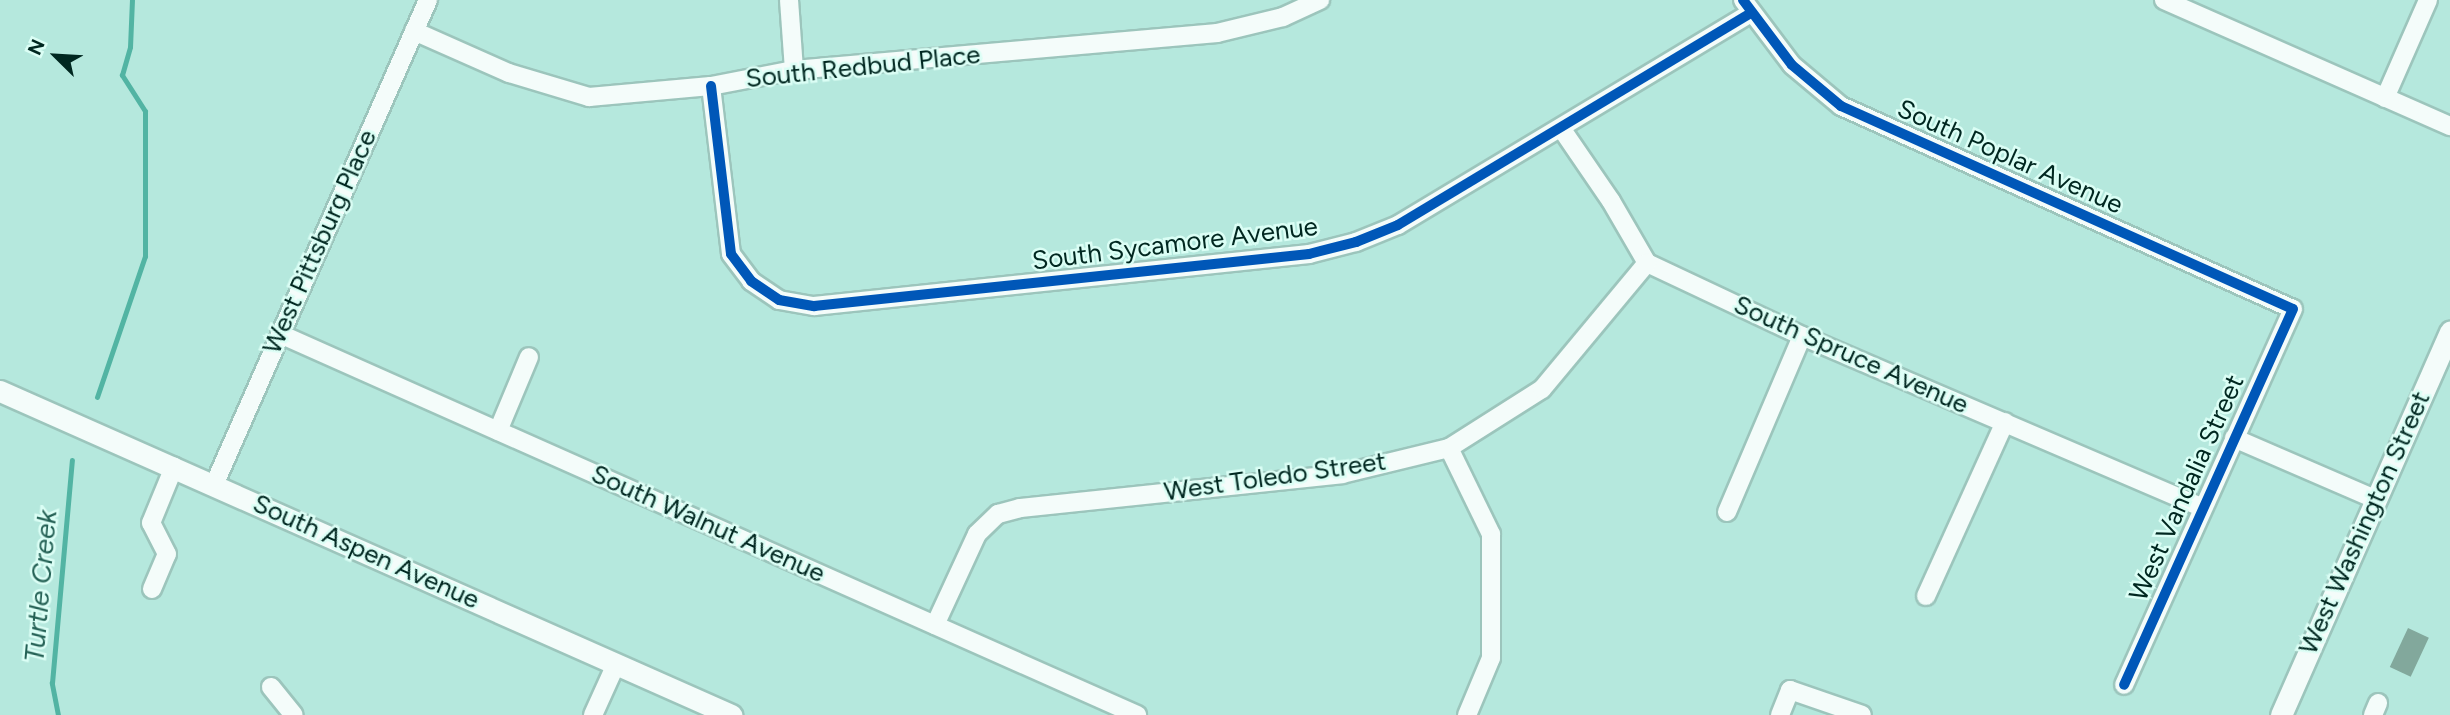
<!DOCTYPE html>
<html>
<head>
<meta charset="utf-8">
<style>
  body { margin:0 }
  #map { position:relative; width:2450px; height:715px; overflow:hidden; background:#b5e8dd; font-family:Figtree,sans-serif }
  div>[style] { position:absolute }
  .stream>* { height:5px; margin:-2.5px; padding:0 2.5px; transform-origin:2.5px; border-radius:2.5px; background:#52b4a3 }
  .building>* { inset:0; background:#82a89c; transform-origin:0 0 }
  .roads { filter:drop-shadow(2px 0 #9cc5bc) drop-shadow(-2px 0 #9cc5bc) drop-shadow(0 2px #9cc5bc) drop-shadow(0 -2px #9cc5bc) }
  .minor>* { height:18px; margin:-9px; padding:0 9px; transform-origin:9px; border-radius:9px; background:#f4fcfa }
  .major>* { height:21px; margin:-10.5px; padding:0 10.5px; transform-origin:10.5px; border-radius:10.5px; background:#f4fcfa }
  .cycleway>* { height:10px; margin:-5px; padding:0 5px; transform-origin:5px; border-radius:5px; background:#0057b8 }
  span { translate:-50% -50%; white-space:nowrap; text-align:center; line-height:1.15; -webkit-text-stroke:5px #dbfef5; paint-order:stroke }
  .street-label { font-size:26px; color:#002720 }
  .water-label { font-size:28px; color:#236054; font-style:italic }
  .north { position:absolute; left:21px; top:21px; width:70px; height:70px; -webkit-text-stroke:5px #dbfef5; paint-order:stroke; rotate:294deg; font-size:19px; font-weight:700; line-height:28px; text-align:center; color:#002720 }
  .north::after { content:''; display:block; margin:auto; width:24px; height:32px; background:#002720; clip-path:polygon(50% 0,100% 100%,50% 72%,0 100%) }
</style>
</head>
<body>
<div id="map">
  <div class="stream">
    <div style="left:97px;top:397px;width:149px;rotate:-71.2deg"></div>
    <div style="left:145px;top:256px;width:145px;rotate:-90deg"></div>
    <div style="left:145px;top:111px;width:43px;rotate:-122.6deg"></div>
    <div style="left:122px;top:75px;width:29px;rotate:-74deg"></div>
    <div style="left:130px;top:47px;width:47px;rotate:-87.6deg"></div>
    <div style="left:58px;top:715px;width:33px;rotate:-101deg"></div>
    <div style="left:52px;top:683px;width:224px;rotate:-84.9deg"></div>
  </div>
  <div class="building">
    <div style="left:2408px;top:628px;width:23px;height:43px;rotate:25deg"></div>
  </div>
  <div class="roads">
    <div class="minor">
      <div style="left:789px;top:0;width:70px;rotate:85.9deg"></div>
      <div style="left:1743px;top:0;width:81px;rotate:53deg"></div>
      <div style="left:1792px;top:65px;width:64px;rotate:39.9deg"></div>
      <div style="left:1841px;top:106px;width:495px;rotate:24.2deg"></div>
      <div style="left:2293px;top:309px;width:412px;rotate:114.2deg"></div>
      <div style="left:2164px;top:0;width:313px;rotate:23.8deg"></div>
      <div style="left:414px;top:31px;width:104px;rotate:23.9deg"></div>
      <div style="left:509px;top:73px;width:84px;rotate:16.7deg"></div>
      <div style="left:589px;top:97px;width:122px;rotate:-5.2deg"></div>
      <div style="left:711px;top:86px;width:85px;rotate:-10.9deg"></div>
      <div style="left:794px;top:70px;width:425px;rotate:-5deg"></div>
      <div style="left:1217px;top:33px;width:68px;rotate:-13.6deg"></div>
      <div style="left:1283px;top:17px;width:41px;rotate:-24.7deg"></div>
      <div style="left:711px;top:86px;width:169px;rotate:83.2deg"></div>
      <div style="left:731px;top:254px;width:34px;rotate:53deg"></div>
      <div style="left:751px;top:281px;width:34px;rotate:34deg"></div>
      <div style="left:779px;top:300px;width:36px;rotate:10deg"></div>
      <div style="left:814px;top:306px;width:498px;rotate:-6deg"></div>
      <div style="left:1309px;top:254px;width:49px;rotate:-14.3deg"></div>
      <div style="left:1356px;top:242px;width:45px;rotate:-22deg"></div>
      <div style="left:1398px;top:225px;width:412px;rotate:-31deg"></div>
      <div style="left:2385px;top:98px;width:107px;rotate:-66.3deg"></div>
      <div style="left:1561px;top:128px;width:88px;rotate:55.6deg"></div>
      <div style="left:1611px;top:201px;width:72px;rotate:59.9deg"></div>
      <div style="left:1647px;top:263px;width:171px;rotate:25.2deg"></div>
      <div style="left:1802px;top:336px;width:436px;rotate:23.2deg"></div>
      <div style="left:280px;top:334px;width:938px;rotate:23.97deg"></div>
      <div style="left:498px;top:431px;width:80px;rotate:-67.3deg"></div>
      <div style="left:2234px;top:438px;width:154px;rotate:23.4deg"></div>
      <div style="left:1449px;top:448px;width:96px;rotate:64deg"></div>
      <div style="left:1491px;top:534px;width:124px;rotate:90deg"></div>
      <div style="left:1491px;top:658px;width:62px;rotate:112.8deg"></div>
      <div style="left:214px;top:485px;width:530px;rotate:-66.19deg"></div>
      <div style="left:1727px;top:512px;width:191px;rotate:-66.9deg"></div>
      <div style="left:152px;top:589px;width:38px;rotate:-67deg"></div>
      <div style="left:167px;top:554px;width:35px;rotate:-117deg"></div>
      <div style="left:151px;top:523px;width:61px;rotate:-67.7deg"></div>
      <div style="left:1926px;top:596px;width:191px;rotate:-65.6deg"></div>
      <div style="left:935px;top:625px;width:100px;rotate:-65.2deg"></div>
      <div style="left:977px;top:534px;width:29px;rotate:-44deg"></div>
      <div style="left:998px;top:514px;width:23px;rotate:-15deg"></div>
      <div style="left:1020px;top:508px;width:324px;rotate:-6deg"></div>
      <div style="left:1342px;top:474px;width:110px;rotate:-13.7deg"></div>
      <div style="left:1449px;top:448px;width:110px;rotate:-32.4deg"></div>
      <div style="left:1542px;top:389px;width:164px;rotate:-50.2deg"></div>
      <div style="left:271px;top:687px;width:36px;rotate:51deg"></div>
      <div style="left:593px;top:715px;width:56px;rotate:-65.7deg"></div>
      <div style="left:1780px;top:715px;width:27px;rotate:-68deg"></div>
      <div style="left:1790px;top:690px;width:76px;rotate:19.1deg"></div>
      <div style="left:2373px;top:715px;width:13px;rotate:-67deg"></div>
    </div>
    <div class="major">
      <div style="left:0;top:391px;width:800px;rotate:23.9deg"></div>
      <div style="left:2281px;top:715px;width:419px;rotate:-66.2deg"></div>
    </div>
  </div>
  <div class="cycleway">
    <div style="left:1743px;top:0;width:81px;rotate:53deg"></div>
    <div style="left:1792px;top:65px;width:64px;rotate:39.9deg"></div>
    <div style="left:1841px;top:106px;width:495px;rotate:24.2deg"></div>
    <div style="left:2293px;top:309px;width:412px;rotate:114.2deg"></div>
    <div style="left:711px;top:86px;width:169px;rotate:83.2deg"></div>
    <div style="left:731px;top:254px;width:34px;rotate:53deg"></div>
    <div style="left:751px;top:281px;width:34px;rotate:34deg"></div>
    <div style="left:779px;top:300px;width:36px;rotate:10deg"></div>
    <div style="left:814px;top:306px;width:498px;rotate:-6deg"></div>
    <div style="left:1309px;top:254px;width:49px;rotate:-14.3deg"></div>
    <div style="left:1356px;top:242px;width:45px;rotate:-22deg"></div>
    <div style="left:1398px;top:225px;width:412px;rotate:-31deg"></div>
  </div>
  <div class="street-label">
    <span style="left:863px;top:67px;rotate:-6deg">South Redbud Place</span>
    <span style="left:2010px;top:157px;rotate:24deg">South Poplar Avenue</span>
    <span style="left:320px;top:242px;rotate:-66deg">West Pittsburg Place</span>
    <span style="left:1175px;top:244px;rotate:-7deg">South Sycamore Avenue</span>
    <span style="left:1851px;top:355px;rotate:24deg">South Spruce Avenue</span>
    <span style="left:1275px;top:477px;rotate:-8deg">West Toledo Street</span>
    <span style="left:2187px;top:488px;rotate:-66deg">West Vandalia Street</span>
    <span style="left:2365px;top:523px;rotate:-66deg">West Washington Street</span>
    <span style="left:708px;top:524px;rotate:24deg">South Walnut Avenue</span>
    <span style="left:366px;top:552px;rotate:24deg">South Aspen Avenue</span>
  </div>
  <div class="water-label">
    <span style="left:40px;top:586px;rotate:-85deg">Turtle Creek</span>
  </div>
  <div class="north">N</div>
</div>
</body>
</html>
